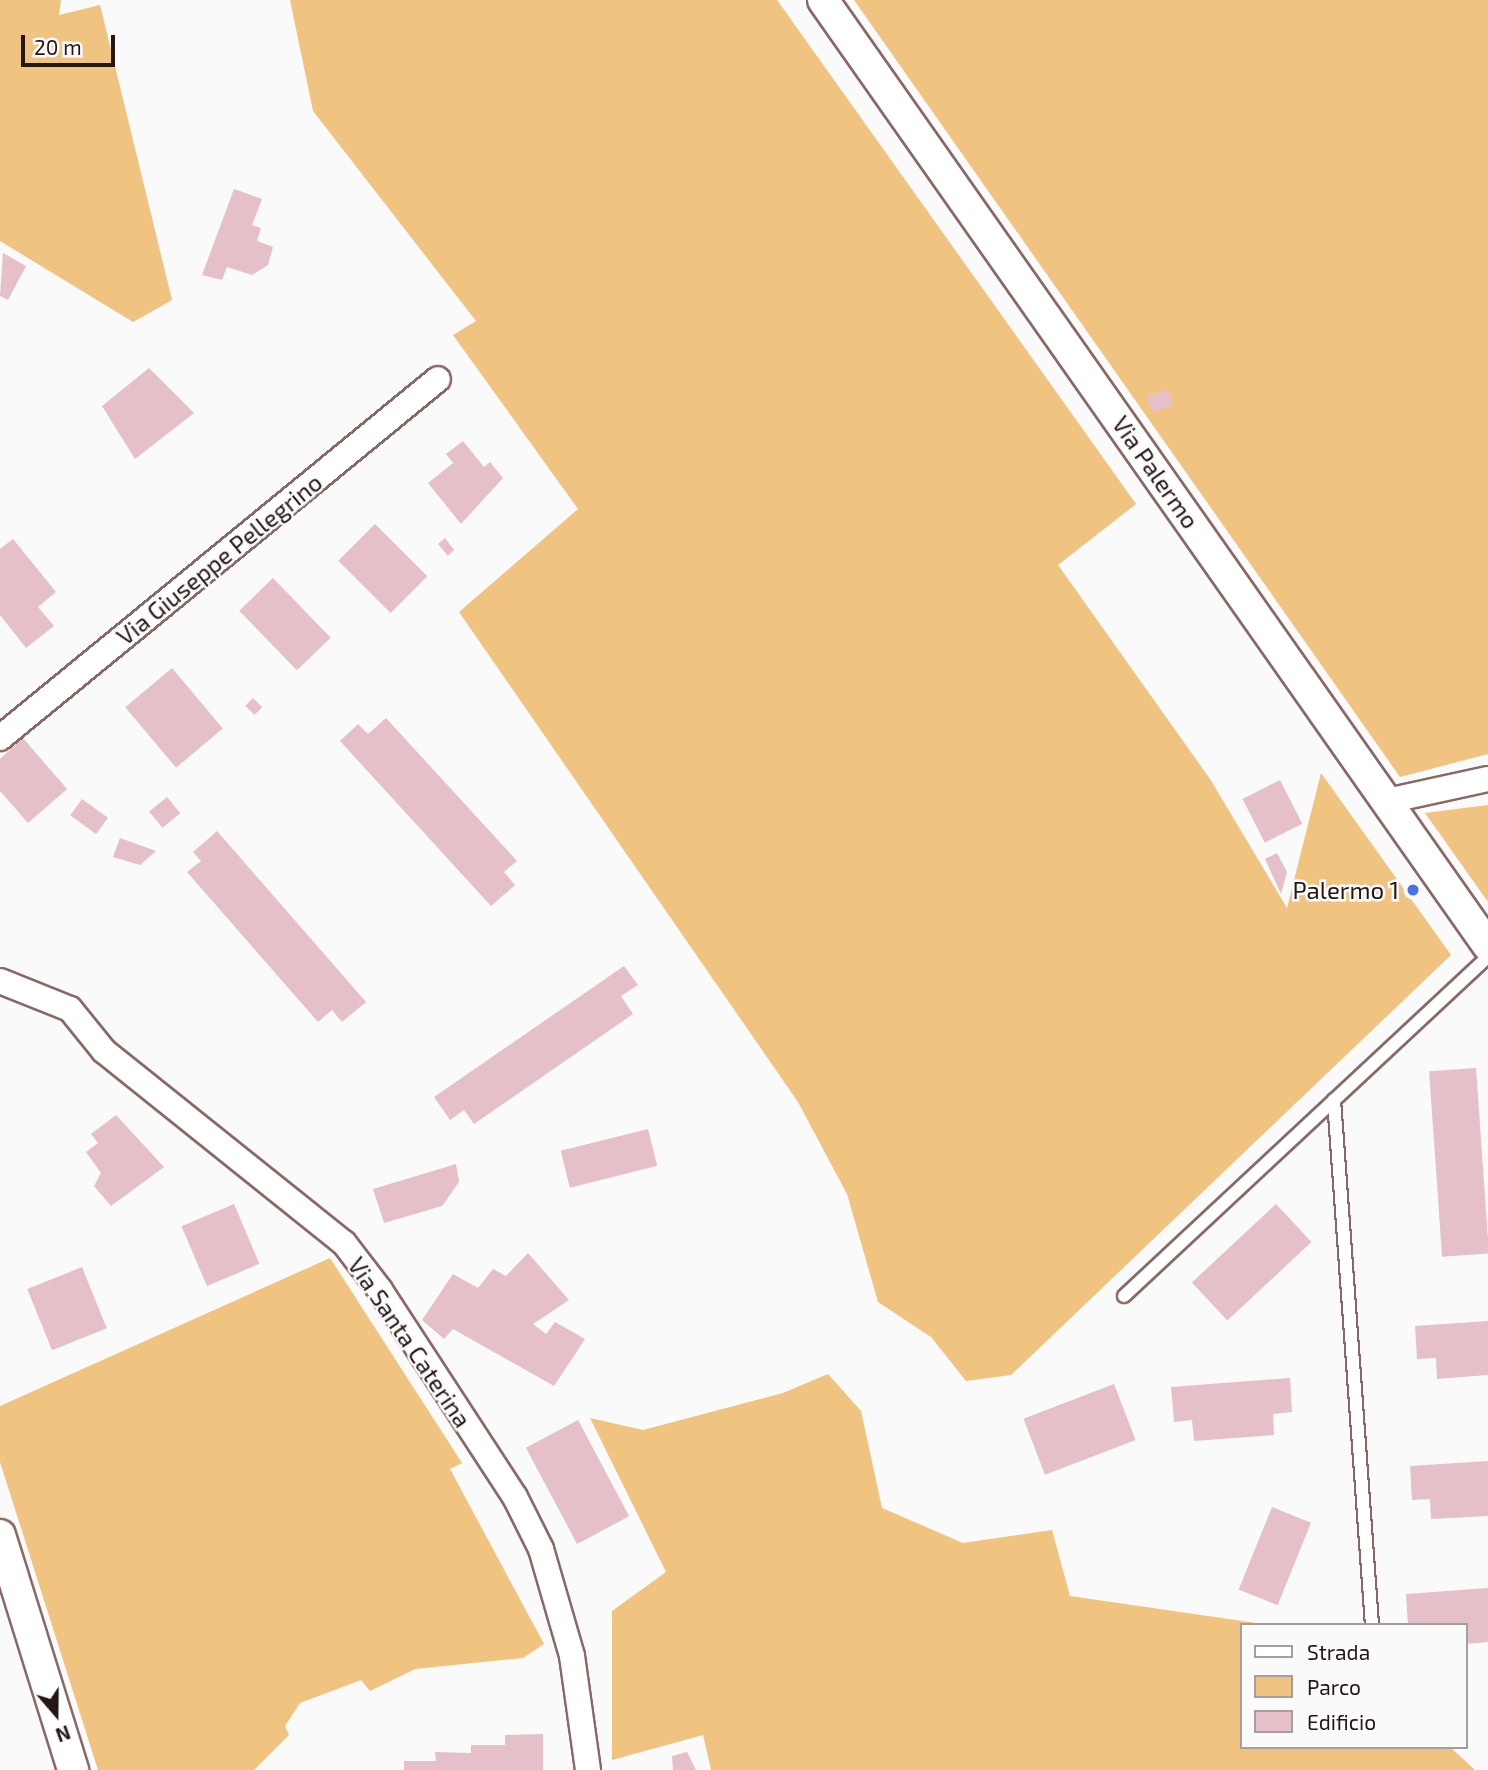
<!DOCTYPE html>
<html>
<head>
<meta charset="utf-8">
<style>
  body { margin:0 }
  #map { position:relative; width:1488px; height:1770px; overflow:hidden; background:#fafafa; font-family:"Exo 2",sans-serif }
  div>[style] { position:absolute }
  .green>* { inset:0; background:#f0c380 }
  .building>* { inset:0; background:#e5c0c8; transform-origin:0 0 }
  .roads { filter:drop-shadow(2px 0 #8a6964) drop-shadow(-2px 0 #8a6964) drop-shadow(0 2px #8a6964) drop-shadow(0 -2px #8a6964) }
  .service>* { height:12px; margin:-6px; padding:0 6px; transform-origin:6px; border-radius:6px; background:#fff }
  .minor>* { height:24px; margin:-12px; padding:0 12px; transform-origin:12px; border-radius:12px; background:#fff }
  .tertiary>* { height:30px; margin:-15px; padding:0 15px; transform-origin:15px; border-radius:15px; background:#fff }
  .dots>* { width:19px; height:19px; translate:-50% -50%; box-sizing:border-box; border:4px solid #fafafa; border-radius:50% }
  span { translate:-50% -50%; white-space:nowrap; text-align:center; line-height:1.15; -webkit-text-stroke:5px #fafafa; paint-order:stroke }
  .street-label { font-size:24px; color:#231614 }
  .poi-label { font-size:24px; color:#231614 }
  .right { translate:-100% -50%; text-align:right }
  .legend { position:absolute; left:1240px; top:1623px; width:228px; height:126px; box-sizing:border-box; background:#fafafa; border:2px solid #a49f9e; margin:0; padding:9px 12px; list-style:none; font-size:21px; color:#231614 }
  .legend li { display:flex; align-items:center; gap:14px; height:35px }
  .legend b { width:35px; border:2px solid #a49f9e }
  .north { position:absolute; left:21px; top:1679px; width:70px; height:70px; -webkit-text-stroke:5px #fafafa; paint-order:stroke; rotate:160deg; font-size:19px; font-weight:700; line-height:28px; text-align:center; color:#231614 }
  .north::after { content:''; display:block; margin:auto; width:24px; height:32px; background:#231614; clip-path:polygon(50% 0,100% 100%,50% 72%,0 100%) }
  .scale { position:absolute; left:21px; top:35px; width:94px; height:32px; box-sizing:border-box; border:4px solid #231614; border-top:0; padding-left:9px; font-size:21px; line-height:24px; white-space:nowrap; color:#231614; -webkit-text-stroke:5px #fafafa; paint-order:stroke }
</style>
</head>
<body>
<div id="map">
  <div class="green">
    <div style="clip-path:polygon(0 0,61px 0,59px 15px,100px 5px,172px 300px,133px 322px,0 241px)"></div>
    <div style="clip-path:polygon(290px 0,777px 0,1136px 504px,1058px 565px,1210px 779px,1287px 908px,1321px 773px,1451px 955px,1011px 1375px,966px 1381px,931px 1337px,878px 1302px,847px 1194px,798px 1102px,459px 612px,578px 509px,453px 335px,476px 321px,313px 111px)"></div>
    <div style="clip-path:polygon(854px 0,1488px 0,1488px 754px,1400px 777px)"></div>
    <div style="clip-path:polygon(1488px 805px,1488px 902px,1425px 813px)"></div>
    <div style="clip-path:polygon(330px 1258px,462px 1463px,450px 1469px,544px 1644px,523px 1658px,415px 1669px,370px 1691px,361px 1680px,300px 1703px,285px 1726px,289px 1735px,254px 1770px,98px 1770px,0 1462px,0 1406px)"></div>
    <div style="clip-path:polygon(828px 1374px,861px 1411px,882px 1508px,963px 1543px,1052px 1530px,1070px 1596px,1270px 1625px,1241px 1625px,1241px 1747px,1450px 1747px,1475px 1770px,711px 1770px,703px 1735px,612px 1760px,612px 1611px,666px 1572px,590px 1418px,643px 1430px,783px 1393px)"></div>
  </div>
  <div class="building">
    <div style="clip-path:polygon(234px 189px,262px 199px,252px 225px,261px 228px,257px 241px,273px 247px,268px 265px,252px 275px,227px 267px,222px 280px,202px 275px)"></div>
    <div style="clip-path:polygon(3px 253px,26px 266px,8px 300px,0 296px)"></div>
    <div style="clip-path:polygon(149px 368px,194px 413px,135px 459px,102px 406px)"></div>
    <div style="left:1167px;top:389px;width:17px;height:22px;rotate:69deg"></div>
    <div style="clip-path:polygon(463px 441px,484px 467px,490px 462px,503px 478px,461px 524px,428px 483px,453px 463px,446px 454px)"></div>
    <div style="left:375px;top:524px;width:74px;height:52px;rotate:45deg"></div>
    <div style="clip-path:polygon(445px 538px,454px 550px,448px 556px,438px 544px)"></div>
    <div style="clip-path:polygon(13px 539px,56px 592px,38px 607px,54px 626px,26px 648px,0 615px,0 549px)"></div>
    <div style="left:273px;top:578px;width:83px;height:47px;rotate:46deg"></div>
    <div style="left:172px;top:668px;width:79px;height:61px;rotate:50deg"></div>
    <div style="left:253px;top:698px;width:13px;height:11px;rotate:45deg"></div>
    <div style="clip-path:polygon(386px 718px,517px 861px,504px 872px,515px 885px,491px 906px,340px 741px,358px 724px,368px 734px)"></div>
    <div style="clip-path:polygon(23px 738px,67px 789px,28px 823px,0 791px,0 759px)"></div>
    <div style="left:1280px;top:780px;width:49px;height:42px;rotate:63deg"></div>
    <div style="left:167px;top:797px;width:21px;height:23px;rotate:51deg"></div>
    <div style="left:82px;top:799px;width:32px;height:20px;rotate:36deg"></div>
    <div style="clip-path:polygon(217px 831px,366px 1002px,342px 1022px,332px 1010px,318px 1022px,187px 872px,201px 861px,193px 852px)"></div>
    <div style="clip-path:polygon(120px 838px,156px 851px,140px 865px,113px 857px)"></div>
    <div style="clip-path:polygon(1277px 853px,1287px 872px,1281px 894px,1265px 859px)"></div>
    <div style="clip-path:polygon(624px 966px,638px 985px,621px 996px,633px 1014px,474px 1124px,464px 1110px,450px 1120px,434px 1097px)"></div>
    <div style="left:1476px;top:1068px;width:186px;height:47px;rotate:86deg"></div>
    <div style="clip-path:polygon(116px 1115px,164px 1167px,111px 1206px,94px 1186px,101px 1173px,86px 1152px,98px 1143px,91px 1134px)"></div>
    <div style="left:648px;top:1129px;width:38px;height:90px;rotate:76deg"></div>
    <div style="clip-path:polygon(456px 1164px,459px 1182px,442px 1206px,384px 1223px,373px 1189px)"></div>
    <div style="left:234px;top:1204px;width:65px;height:57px;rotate:67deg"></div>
    <div style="left:1276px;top:1204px;width:52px;height:115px;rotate:47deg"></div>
    <div style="clip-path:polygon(528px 1253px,569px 1300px,533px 1324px,546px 1334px,555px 1322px,585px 1339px,554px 1386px,453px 1329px,444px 1339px,422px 1320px,453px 1274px,478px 1288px,493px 1269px,506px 1276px)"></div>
    <div style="left:82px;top:1267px;width:66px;height:59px;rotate:68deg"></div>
    <div style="clip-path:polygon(1488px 1321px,1488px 1375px,1437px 1379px,1436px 1358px,1417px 1359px,1415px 1326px)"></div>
    <div style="clip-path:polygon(1290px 1378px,1292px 1412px,1273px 1414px,1274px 1435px,1194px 1441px,1192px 1420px,1174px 1422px,1171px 1387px)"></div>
    <div style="left:1114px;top:1384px;width:60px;height:97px;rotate:69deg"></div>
    <div style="left:578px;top:1420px;width:109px;height:59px;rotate:62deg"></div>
    <div style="clip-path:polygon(1488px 1461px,1488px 1516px,1431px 1519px,1430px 1499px,1412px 1500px,1410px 1466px)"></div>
    <div style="left:1272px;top:1507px;width:42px;height:89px;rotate:22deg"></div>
    <div style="clip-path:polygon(1488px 1588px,1488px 1642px,1465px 1644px,1465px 1625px,1408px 1625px,1406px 1594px)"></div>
    <div style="clip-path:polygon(543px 1734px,543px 1770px,404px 1770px,404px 1761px,436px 1761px,435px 1752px,471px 1753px,471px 1745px,505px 1745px,505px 1735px)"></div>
    <div style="clip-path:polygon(687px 1752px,696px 1770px,673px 1770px,672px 1756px)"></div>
  </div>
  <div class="roads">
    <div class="service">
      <div style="left:1334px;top:1100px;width:526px;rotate:85.86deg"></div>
      <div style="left:1124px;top:1296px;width:498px;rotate:-43deg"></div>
    </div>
    <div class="minor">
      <div style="left:0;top:738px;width:566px;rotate:-39.34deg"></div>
      <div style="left:1387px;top:801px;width:103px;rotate:-12.3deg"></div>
      <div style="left:0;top:981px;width:75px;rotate:21.8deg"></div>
      <div style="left:70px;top:1009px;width:54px;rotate:51deg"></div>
      <div style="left:104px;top:1051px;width:307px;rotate:38.7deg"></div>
      <div style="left:344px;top:1243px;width:59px;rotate:52.5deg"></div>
      <div style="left:380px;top:1290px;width:247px;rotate:56.9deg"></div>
      <div style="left:515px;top:1497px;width:58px;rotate:63.4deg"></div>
      <div style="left:541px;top:1549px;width:111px;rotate:73.8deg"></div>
      <div style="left:572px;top:1656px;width:115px;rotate:82deg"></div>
    </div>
    <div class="tertiary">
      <div style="left:823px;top:0;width:1156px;rotate:54.89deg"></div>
      <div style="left:0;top:1535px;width:246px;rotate:72.7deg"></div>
    </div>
  </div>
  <div class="dots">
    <div style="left:1413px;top:890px;background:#4773e5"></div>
  </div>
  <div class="street-label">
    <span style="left:1156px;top:472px;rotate:55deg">Via Palermo</span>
    <span style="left:219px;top:559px;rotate:-39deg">Via Giuseppe Pellegrino</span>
    <span style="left:410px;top:1342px;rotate:56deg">Via Santa Caterina</span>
  </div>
  <div class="poi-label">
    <span class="right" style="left:1399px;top:890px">Palermo 1</span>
  </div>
  <ul class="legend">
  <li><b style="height:9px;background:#fff"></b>Strada</li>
  <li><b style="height:19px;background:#f0c380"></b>Parco</li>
  <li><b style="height:19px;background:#e5c0c8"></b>Edificio</li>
  </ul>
  <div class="north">N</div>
  <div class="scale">20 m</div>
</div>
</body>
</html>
